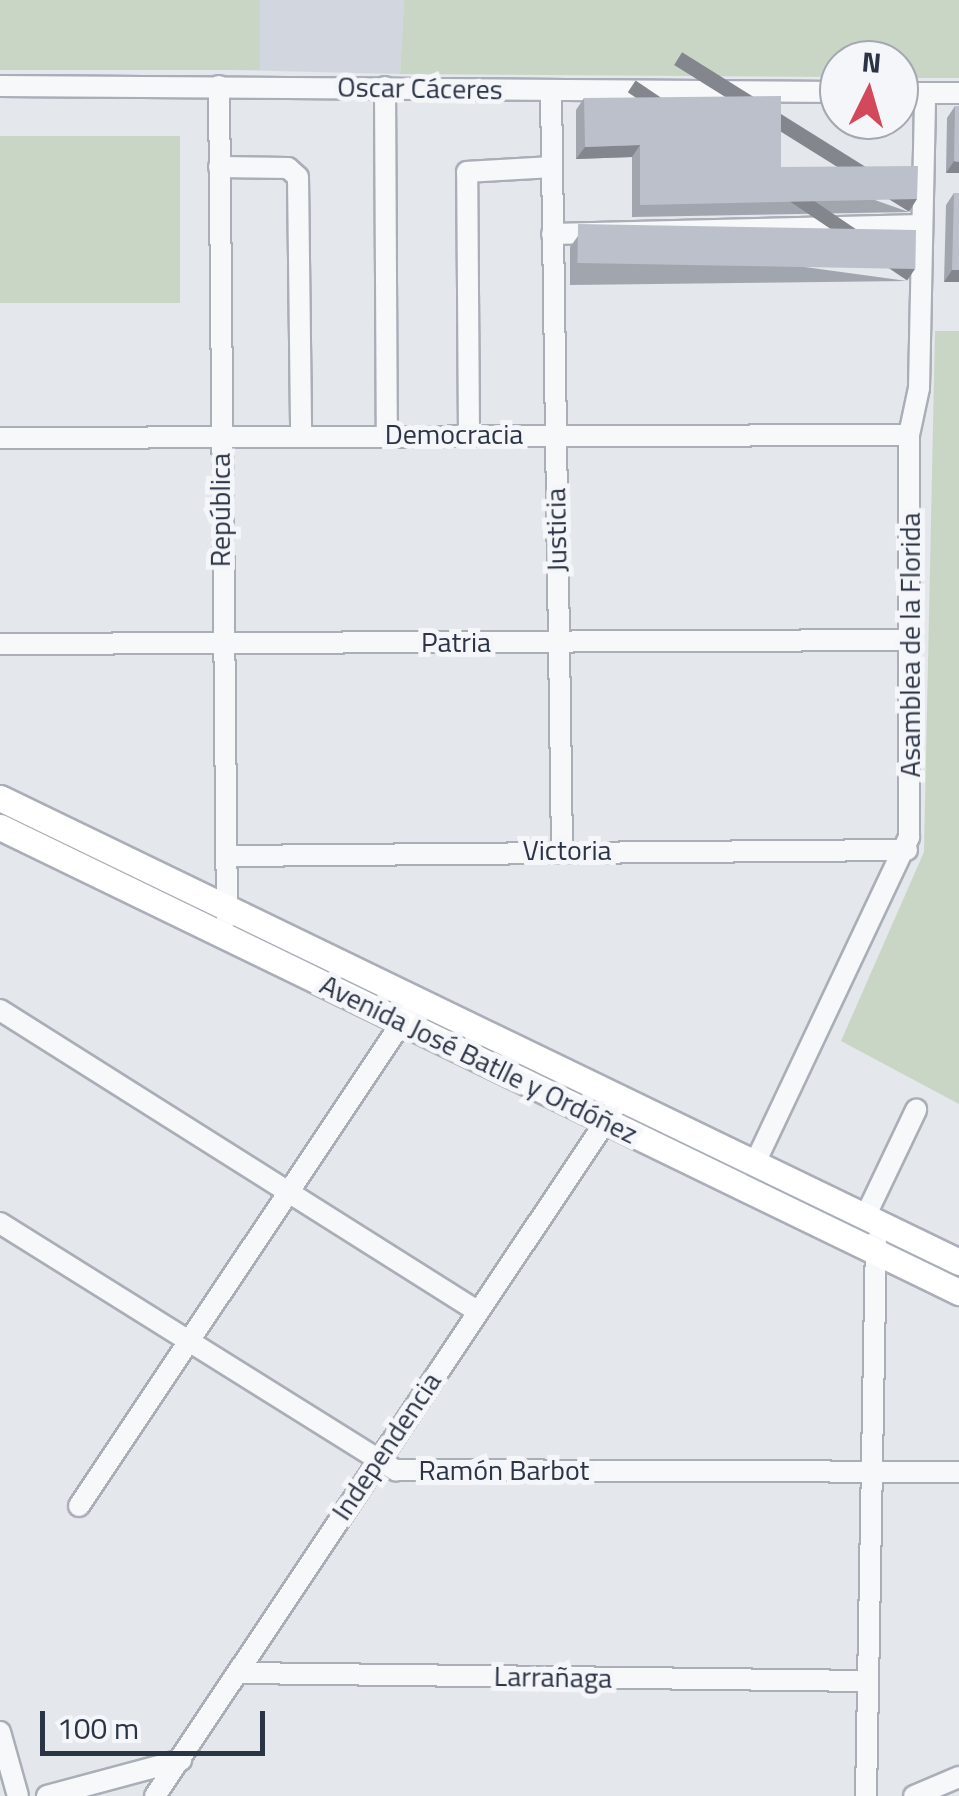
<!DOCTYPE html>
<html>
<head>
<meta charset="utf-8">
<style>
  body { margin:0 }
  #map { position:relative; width:959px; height:1796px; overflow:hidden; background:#e4e7ec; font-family:"Titillium Web",sans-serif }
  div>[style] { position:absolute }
  .built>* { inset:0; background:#d2d6de }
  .green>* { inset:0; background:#c9d6c5; transform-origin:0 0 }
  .roads { filter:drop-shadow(2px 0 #a9aeb7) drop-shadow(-2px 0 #a9aeb7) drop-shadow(0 2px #a9aeb7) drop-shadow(0 -2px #a9aeb7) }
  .minor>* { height:20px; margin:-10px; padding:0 10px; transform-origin:10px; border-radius:10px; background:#f7f8fa }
  .major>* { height:25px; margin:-12.5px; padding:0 12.5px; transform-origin:12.5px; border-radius:12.5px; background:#fff }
  .wall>* { inset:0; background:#a1a5ae }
  .shaded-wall>* { inset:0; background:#83868d; transform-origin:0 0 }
  .building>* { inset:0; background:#bbc0ca; transform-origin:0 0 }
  span { translate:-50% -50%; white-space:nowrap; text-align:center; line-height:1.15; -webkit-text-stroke:10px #f4f6f9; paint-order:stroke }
  .street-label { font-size:28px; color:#2b3445 }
  .north { position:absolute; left:819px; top:40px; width:100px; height:100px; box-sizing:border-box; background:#f4f6f9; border:2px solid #a4a8b1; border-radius:50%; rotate:5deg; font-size:28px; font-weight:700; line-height:40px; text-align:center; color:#2b3445 }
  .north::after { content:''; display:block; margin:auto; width:35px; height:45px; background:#d1495b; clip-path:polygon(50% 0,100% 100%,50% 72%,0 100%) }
  .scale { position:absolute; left:40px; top:1711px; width:225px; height:45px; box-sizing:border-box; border:5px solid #2b3445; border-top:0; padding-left:12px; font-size:30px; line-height:35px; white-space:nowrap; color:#2b3445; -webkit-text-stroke:8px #f4f6f9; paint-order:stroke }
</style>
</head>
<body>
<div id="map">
  <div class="built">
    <div style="clip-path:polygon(260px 0,404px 0,400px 74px,234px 70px)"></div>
  </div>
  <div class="green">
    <div style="left:0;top:0;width:260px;height:70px"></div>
    <div style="clip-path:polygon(404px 0,959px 0,959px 78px,899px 78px,899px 60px,839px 60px,839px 77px,400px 74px)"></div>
    <div style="left:0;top:136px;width:180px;height:167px"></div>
    <div style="clip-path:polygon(935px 331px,959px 331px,959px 1104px,841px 1041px,924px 852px)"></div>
  </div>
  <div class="roads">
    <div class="minor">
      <div style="left:0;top:86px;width:839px;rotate:0.41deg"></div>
      <div style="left:219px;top:86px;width:832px;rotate:89.45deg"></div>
      <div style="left:385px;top:87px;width:347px;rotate:89.7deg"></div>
      <div style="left:551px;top:90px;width:760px;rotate:89.17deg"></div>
      <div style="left:899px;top:93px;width:60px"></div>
      <div style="left:219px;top:167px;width:69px;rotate:0.8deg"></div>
      <div style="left:288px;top:168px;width:13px;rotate:42deg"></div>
      <div style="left:298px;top:177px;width:258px;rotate:89.3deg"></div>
      <div style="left:552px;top:234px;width:370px;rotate:-1.4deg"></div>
      <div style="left:469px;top:434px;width:262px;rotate:-90.4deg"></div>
      <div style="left:467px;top:172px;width:84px;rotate:-3.4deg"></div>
      <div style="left:0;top:438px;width:909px;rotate:-0.19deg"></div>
      <div style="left:0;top:644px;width:913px;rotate:-0.25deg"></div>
      <div style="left:228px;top:856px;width:679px;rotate:-0.51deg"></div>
      <div style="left:0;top:1010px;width:564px;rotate:32.25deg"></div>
      <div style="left:755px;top:1163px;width:361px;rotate:-64.7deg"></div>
      <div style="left:909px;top:837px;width:402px;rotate:-90deg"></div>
      <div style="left:909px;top:435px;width:48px;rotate:-78deg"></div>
      <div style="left:919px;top:388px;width:295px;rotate:-88.8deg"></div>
      <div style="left:865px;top:1217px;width:119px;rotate:-64.5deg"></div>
      <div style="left:0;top:1223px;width:467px;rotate:32deg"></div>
      <div style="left:396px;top:1470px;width:563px;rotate:0.2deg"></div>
      <div style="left:79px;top:1506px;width:593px;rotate:-56.28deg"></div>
      <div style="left:240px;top:1673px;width:627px;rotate:0.73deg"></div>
      <div style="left:0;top:1732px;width:66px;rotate:74.3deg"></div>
      <div style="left:47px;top:1796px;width:139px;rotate:-15deg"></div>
      <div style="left:155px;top:1796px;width:826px;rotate:-56.25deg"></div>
      <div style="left:866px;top:1796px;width:555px;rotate:-88.97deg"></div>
      <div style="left:914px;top:1796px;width:49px;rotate:-22.9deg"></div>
    </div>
    <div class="major">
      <div style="left:0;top:798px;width:1065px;rotate:25.82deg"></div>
      <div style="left:0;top:827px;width:1066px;rotate:25.87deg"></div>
    </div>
  </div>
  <div class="wall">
    <div style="clip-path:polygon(584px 98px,909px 212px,632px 217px,632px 157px,576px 159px,576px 110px)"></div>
    <div style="clip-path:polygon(955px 106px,959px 106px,959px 173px,946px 173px,947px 118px)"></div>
    <div style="clip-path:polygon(954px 193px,959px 282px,944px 282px,946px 205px)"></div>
    <div style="clip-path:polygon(578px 236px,907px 281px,570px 285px,570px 247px)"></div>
  </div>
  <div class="shaded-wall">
    <div style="clip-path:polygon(640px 145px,632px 157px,576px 159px,585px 147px)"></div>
    <div style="clip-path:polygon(954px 161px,959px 162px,959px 173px,946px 173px)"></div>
    <div style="left:917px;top:199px;width:15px;height:277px;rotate:122deg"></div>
    <div style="left:915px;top:269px;width:14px;height:337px;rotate:124deg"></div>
    <div style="clip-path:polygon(952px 270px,959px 270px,959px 282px,944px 282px)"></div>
  </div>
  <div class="building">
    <div style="clip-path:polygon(781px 96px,781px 167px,918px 166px,917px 199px,640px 205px,640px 145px,585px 147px,584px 98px)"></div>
    <div style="clip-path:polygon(955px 106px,959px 106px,959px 162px,954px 161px)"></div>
    <div style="clip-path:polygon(954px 193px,959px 193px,959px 270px,952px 270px)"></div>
    <div style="left:916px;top:230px;width:39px;height:338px;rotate:91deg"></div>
  </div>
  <div class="street-label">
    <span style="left:420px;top:88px;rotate:1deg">Oscar Cáceres</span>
    <span style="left:454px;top:434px">Democracia</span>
    <span style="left:220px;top:510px;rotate:-90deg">República</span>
    <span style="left:556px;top:530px;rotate:-91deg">Justicia</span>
    <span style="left:456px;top:642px">Patria</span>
    <span style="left:910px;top:645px;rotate:-90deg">Asamblea de la Florida</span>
    <span style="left:567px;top:850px">Victoria</span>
    <span style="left:479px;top:1059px;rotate:26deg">Avenida José Batlle y Ordóñez</span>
    <span style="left:386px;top:1446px;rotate:-56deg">Independencia</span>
    <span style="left:504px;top:1470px">Ramón Barbot</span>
    <span style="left:553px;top:1677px;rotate:1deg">Larrañaga</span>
  </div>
  <div class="north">N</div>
  <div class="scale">100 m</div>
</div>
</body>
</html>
